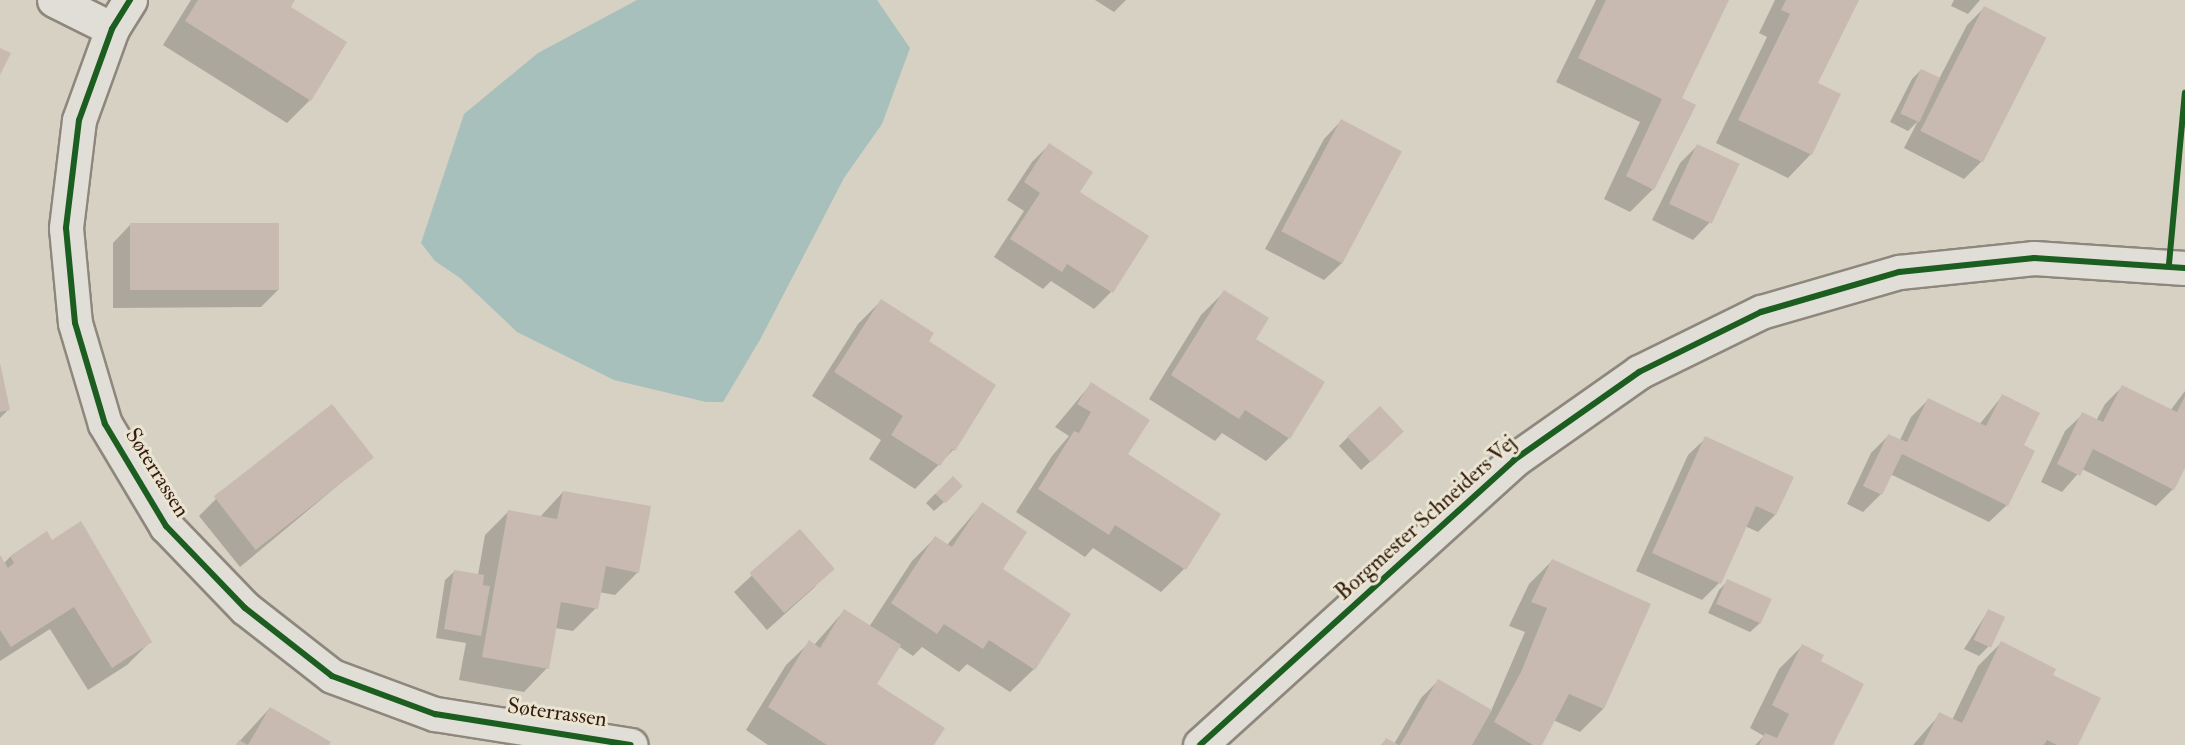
<!DOCTYPE html>
<html>
<head>
<meta charset="utf-8">
<style>
  body { margin:0 }
  #map { position:relative; width:2185px; height:745px; overflow:hidden; background:#d6d1c3; font-family:"IM FELL Double Pica",serif }
  div>[style] { position:absolute }
  .water>* { inset:0; background:#a8c0bb }
  .shadow>* { inset:0; background:#0003 }
  .building>* { inset:0; background:#c9bab1; transform-origin:0 0 }
  .roads { filter:drop-shadow(2px 0 #8d877d) drop-shadow(-2px 0 #8d877d) drop-shadow(0 2px #8d877d) drop-shadow(0 -2px #8d877d) }
  .minor>* { height:33px; margin:-16.5px; padding:0 16.5px; transform-origin:16.5px; border-radius:16.5px; background:#e1ded7 }
  .cycleway>* { height:6px; margin:-3px; padding:0 3px; transform-origin:3px; border-radius:3px; background:#1b5e20 }
  span { translate:-50% -50%; white-space:nowrap; text-align:center; line-height:1.15; -webkit-text-stroke:6px #eae4d3; paint-order:stroke }
  .street-label { font-size:22px; color:#351b0b }
</style>
</head>
<body>
<div id="map">
  <div class="water">
    <div style="clip-path:polygon(637px 0,877px 0,910px 48px,882px 124px,844px 178px,761px 338px,723px 402px,706px 402px,614px 380px,517px 332px,460px 278px,435px 261px,421px 243px,464px 114px,538px 53px)"></div>
  </div>
  <div class="shadow">
    <div style="clip-path:polygon(191px 0,293px 0,289px 7px,310px 100px,287px 123px,163px 45px)"></div>
    <div style="clip-path:polygon(1095px 0,1126px 0,1114px 12px)"></div>
    <div style="clip-path:polygon(1596px 0,1727px 0,1680px 99px,1653px 189px,1630px 212px,1604px 199px,1640px 122px,1556px 82px)"></div>
    <div style="clip-path:polygon(1775px 0,1857px 0,1816px 84px,1811px 154px,1788px 178px,1716px 143px,1767px 37px,1759px 33px)"></div>
    <div style="clip-path:polygon(1954px 0,1980px 0,1968px 14px,1951px 6px)"></div>
    <div style="clip-path:polygon(1984px 8px,2044px 38px,1982px 161px,1964px 179px,1904px 148px,1918px 121px,1908px 131px,1890px 122px,1912px 79px,1921px 70px,1939px 79px,1967px 25px)"></div>
    <div style="clip-path:polygon(1341px 121px,1342px 263px,1324px 280px,1265px 249px,1324px 139px)"></div>
    <div style="clip-path:polygon(1049px 145px,1078px 193px,1111px 292px,1094px 309px,1051px 281px,1043px 289px,994px 257px,1024px 211px,1007px 200px,1032px 162px)"></div>
    <div style="clip-path:polygon(1698px 145px,1738px 164px,1710px 222px,1693px 240px,1652px 220px,1680px 163px)"></div>
    <div style="clip-path:polygon(130px 225px,278px 290px,261px 307px,113px 308px,113px 243px)"></div>
    <div style="clip-path:polygon(1224px 292px,1254px 339px,1289px 438px,1266px 461px,1222px 433px,1215px 441px,1149px 399px,1201px 315px)"></div>
    <div style="clip-path:polygon(881px 301px,927px 342px,994px 385px,953px 450px,915px 489px,869px 459px,881px 440px,812px 396px,858px 324px)"></div>
    <div style="clip-path:polygon(0 365px,9px 409px,0 418px)"></div>
    <div style="clip-path:polygon(1091px 384px,1184px 569px,1161px 592px,1093px 548px,1085px 557px,1016px 512px,1052px 456px,1069px 436px,1055px 427px)"></div>
    <div style="clip-path:polygon(2122px 387px,2170px 411px,2185px 391px,2185px 465px,2173px 489px,2156px 506px,2082px 469px,2062px 492px,2041px 482px,2065px 431px,2083px 414px,2096px 421px,2105px 404px)"></div>
    <div style="clip-path:polygon(2002px 396px,2022px 446px,2007px 505px,1989px 522px,1890px 474px,1881px 494px,1863px 512px,1847px 504px,1871px 453px,1889px 435px,1900px 440px,1911px 417px,1928px 400px,1979px 425px)"></div>
    <div style="clip-path:polygon(1348px 437px,1393px 441px,1361px 470px,1339px 446px)"></div>
    <div style="clip-path:polygon(1706px 438px,1775px 515px,1758px 532px,1745px 526px,1719px 583px,1702px 600px,1636px 571px,1688px 455px)"></div>
    <div style="clip-path:polygon(372px 457px,240px 567px,199px 516px,216px 499px)"></div>
    <div style="clip-path:polygon(563px 492px,638px 572px,615px 595px,599px 592px,596px 608px,573px 631px,555px 628px,547px 668px,524px 692px,459px 680px,466px 643px,436px 638px,445px 580px,455px 571px,478px 575px,485px 535px,509px 511px,540px 517px)"></div>
    <div style="clip-path:polygon(935px 494px,952px 495px,934px 511px,926px 503px)"></div>
    <div style="clip-path:polygon(982px 504px,1001px 569px,1069px 614px,1034px 669px,1010px 692px,967px 664px,959px 672px,922px 647px,913px 656px,898px 646px,875px 684px,931px 745px,768px 745px,746px 730px,786px 665px,810px 642px,814px 645px,844px 611px,869px 627px,912px 561px,935px 538px,947px 545px)"></div>
    <div style="clip-path:polygon(800px 531px,816px 586px,767px 630px,734px 592px)"></div>
    <div style="clip-path:polygon(52px 542px,150px 642px,127px 665px,88px 690px,50px 629px,0 661px,0 558px,4px 563px,10px 557px)"></div>
    <div style="clip-path:polygon(1552px 561px,1649px 605px,1603px 709px,1580px 732px,1553px 720px,1540px 745px,1381px 745px,1386px 740px,1394px 744px,1421px 698px,1438px 681px,1491px 711px,1525px 632px,1509px 626px,1529px 584px)"></div>
    <div style="clip-path:polygon(1728px 581px,1760px 623px,1750px 632px,1708px 613px,1719px 590px)"></div>
    <div style="clip-path:polygon(1988px 611px,1988px 647px,1979px 656px,1964px 649px)"></div>
    <div style="clip-path:polygon(2001px 643px,2051px 676px,2076px 745px,1913px 745px,1940px 714px,1952px 720px,1978px 666px)"></div>
    <div style="clip-path:polygon(1802px 646px,1831px 745px,1755px 745px,1764px 736px,1750px 728px,1779px 669px)"></div>
    <div style="clip-path:polygon(270px 708px,327px 745px,236px 745px)"></div>
  </div>
  <div class="building">
    <div style="clip-path:polygon(198px 0,295px 0,291px 7px,347px 42px,311px 101px,185px 21px)"></div>
    <div style="clip-path:polygon(1606px 0,1729px 0,1682px 98px,1696px 105px,1654px 190px,1626px 176px,1662px 99px,1578px 58px)"></div>
    <div style="clip-path:polygon(1786px 0,1859px 0,1818px 83px,1841px 94px,1812px 155px,1738px 120px,1790px 14px,1781px 10px)"></div>
    <div style="left:1984px;top:6px;width:70px;height:140px;rotate:27deg"></div>
    <div style="clip-path:polygon(0 48px,11px 53px,0 75px)"></div>
    <div style="left:1921px;top:69px;width:21px;height:49px;rotate:25deg"></div>
    <div style="left:1341px;top:119px;width:69px;height:127px;rotate:28deg"></div>
    <div style="clip-path:polygon(1049px 143px,1093px 172px,1080px 192px,1149px 236px,1113px 293px,1067px 264px,1062px 272px,1010px 239px,1040px 193px,1024px 182px)"></div>
    <div style="left:1697px;top:144px;width:47px;height:66px;rotate:25deg"></div>
    <div style="left:279px;top:223px;width:67px;height:149px;rotate:90deg"></div>
    <div style="clip-path:polygon(1224px 290px,1269px 318px,1256px 339px,1325px 382px,1290px 439px,1245px 410px,1239px 419px,1171px 375px)"></div>
    <div style="clip-path:polygon(881px 299px,934px 333px,929px 341px,996px 385px,955px 451px,952px 449px,940px 466px,891px 435px,903px 416px,834px 372px)"></div>
    <div style="clip-path:polygon(0 363px,10px 410px,0 412px)"></div>
    <div style="clip-path:polygon(1091px 382px,1150px 420px,1128px 454px,1221px 514px,1186px 570px,1115px 525px,1109px 535px,1038px 489px,1074px 431px,1079px 433px,1091px 412px,1077px 404px)"></div>
    <div style="clip-path:polygon(2122px 385px,2177px 412px,2185px 396px,2185px 468px,2174px 490px,2093px 449px,2080px 476px,2057px 464px,2082px 412px,2103px 422px)"></div>
    <div style="clip-path:polygon(2002px 394px,2040px 413px,2024px 445px,2035px 451px,2008px 506px,1902px 454px,1882px 495px,1863px 486px,1888px 434px,1907px 442px,1928px 398px,1986px 426px)"></div>
    <div style="left:332px;top:404px;width:68px;height:150px;rotate:52deg"></div>
    <div style="left:1380px;top:406px;width:35px;height:45px;rotate:47deg"></div>
    <div style="clip-path:polygon(1705px 436px,1794px 477px,1776px 515px,1756px 506px,1721px 584px,1652px 553px)"></div>
    <div style="left:953px;top:476px;width:14px;height:25px;rotate:45deg"></div>
    <div style="clip-path:polygon(563px 491px,651px 506px,639px 573px,606px 566px,598px 609px,561px 602px,549px 669px,482px 657px,508px 510px,557px 519px)"></div>
    <div style="clip-path:polygon(982px 502px,1027px 532px,1003px 569px,1071px 614px,1035px 670px,989px 640px,983px 649px,944px 624px,937px 634px,891px 603px,935px 536px,952px 547px)"></div>
    <div style="clip-path:polygon(81px 521px,152px 642px,112px 668px,74px 607px,11px 647px,0 630px,0 555px,8px 568px,14px 563px,10px 556px,47px 531px,52px 540px)"></div>
    <div style="left:800px;top:529px;width:53px;height:67px;rotate:49deg"></div>
    <div style="clip-path:polygon(1552px 559px,1651px 604px,1604px 709px,1569px 694px,1542px 745px,1533px 745px,1494px 722px,1521px 672px,1547px 608px,1531px 602px)"></div>
    <div style="clip-path:polygon(454px 570px,484px 575px,483px 585px,490px 586px,481px 636px,444px 629px)"></div>
    <div style="left:1727px;top:579px;width:49px;height:27px;rotate:24deg"></div>
    <div style="clip-path:polygon(844px 609px,901px 645px,877px 684px,945px 728px,934px 745px,827px 745px,768px 707px,809px 640px,820px 648px)"></div>
    <div style="left:1988px;top:609px;width:19px;height:34px;rotate:25deg"></div>
    <div style="clip-path:polygon(2001px 641px,2056px 669px,2053px 675px,2101px 698px,2078px 745px,2057px 745px,2047px 740px,2044px 745px,1923px 745px,1939px 712px,1962px 723px)"></div>
    <div style="clip-path:polygon(1802px 644px,1824px 655px,1821px 661px,1864px 684px,1833px 745px,1759px 745px,1765px 733px,1777px 738px,1789px 714px,1772px 705px)"></div>
    <div style="clip-path:polygon(1438px 679px,1492px 710px,1472px 745px,1400px 745px)"></div>
    <div style="clip-path:polygon(270px 707px,331px 742px,329px 745px,236px 745px,239px 740px,248px 745px)"></div>
    <div style="clip-path:polygon(1386px 738px,1399px 745px,1382px 745px)"></div>
  </div>
  <div class="roads">
    <div class="minor">
      <div style="left:54px;top:0;width:65px;rotate:26.6deg"></div>
      <div style="left:130px;top:0;width:34px;rotate:122deg"></div>
      <div style="left:112px;top:29px;width:97px;rotate:109.9deg"></div>
      <div style="left:79px;top:120px;width:109px;rotate:96.9deg"></div>
      <div style="left:66px;top:228px;width:95px;rotate:84.6deg"></div>
      <div style="left:75px;top:323px;width:105px;rotate:73.5deg"></div>
      <div style="left:105px;top:424px;width:119px;rotate:59.1deg"></div>
      <div style="left:166px;top:526px;width:114px;rotate:46.1deg"></div>
      <div style="left:245px;top:608px;width:110px;rotate:38deg"></div>
      <div style="left:332px;top:676px;width:110px;rotate:20.3deg"></div>
      <div style="left:435px;top:714px;width:198px;rotate:9deg"></div>
      <div style="left:1200px;top:745px;width:424px;rotate:-42.2deg"></div>
      <div style="left:1514px;top:460px;width:153px;rotate:-35.1deg"></div>
      <div style="left:1639px;top:372px;width:136px;rotate:-26.2deg"></div>
      <div style="left:1761px;top:312px;width:144px;rotate:-16.2deg"></div>
      <div style="left:1899px;top:272px;width:136px;rotate:-5.9deg"></div>
      <div style="left:2034px;top:258px;width:151px;rotate:3.8deg"></div>
    </div>
  </div>
  <div class="cycleway">
    <div style="left:130px;top:0;width:34px;rotate:122deg"></div>
    <div style="left:112px;top:29px;width:97px;rotate:109.9deg"></div>
    <div style="left:79px;top:120px;width:109px;rotate:96.9deg"></div>
    <div style="left:66px;top:228px;width:95px;rotate:84.6deg"></div>
    <div style="left:75px;top:323px;width:105px;rotate:73.5deg"></div>
    <div style="left:105px;top:424px;width:119px;rotate:59.1deg"></div>
    <div style="left:166px;top:526px;width:114px;rotate:46.1deg"></div>
    <div style="left:245px;top:608px;width:110px;rotate:38deg"></div>
    <div style="left:332px;top:676px;width:110px;rotate:20.3deg"></div>
    <div style="left:435px;top:714px;width:198px;rotate:9deg"></div>
    <div style="left:2169px;top:264px;width:172px;rotate:-84.7deg"></div>
    <div style="left:1200px;top:745px;width:424px;rotate:-42.2deg"></div>
    <div style="left:1514px;top:460px;width:153px;rotate:-35.1deg"></div>
    <div style="left:1639px;top:372px;width:136px;rotate:-26.2deg"></div>
    <div style="left:1761px;top:312px;width:144px;rotate:-16.2deg"></div>
    <div style="left:1899px;top:272px;width:136px;rotate:-5.9deg"></div>
    <div style="left:2034px;top:258px;width:151px;rotate:3.8deg"></div>
  </div>
  <div class="street-label">
    <span style="left:157px;top:473px;rotate:58deg">Søterrassen</span>
    <span style="left:1426px;top:518px;rotate:-42deg">Borgmester Schneiders Vej</span>
    <span style="left:557px;top:713px;rotate:8deg">Søterrassen</span>
  </div>
</div>
</body>
</html>
